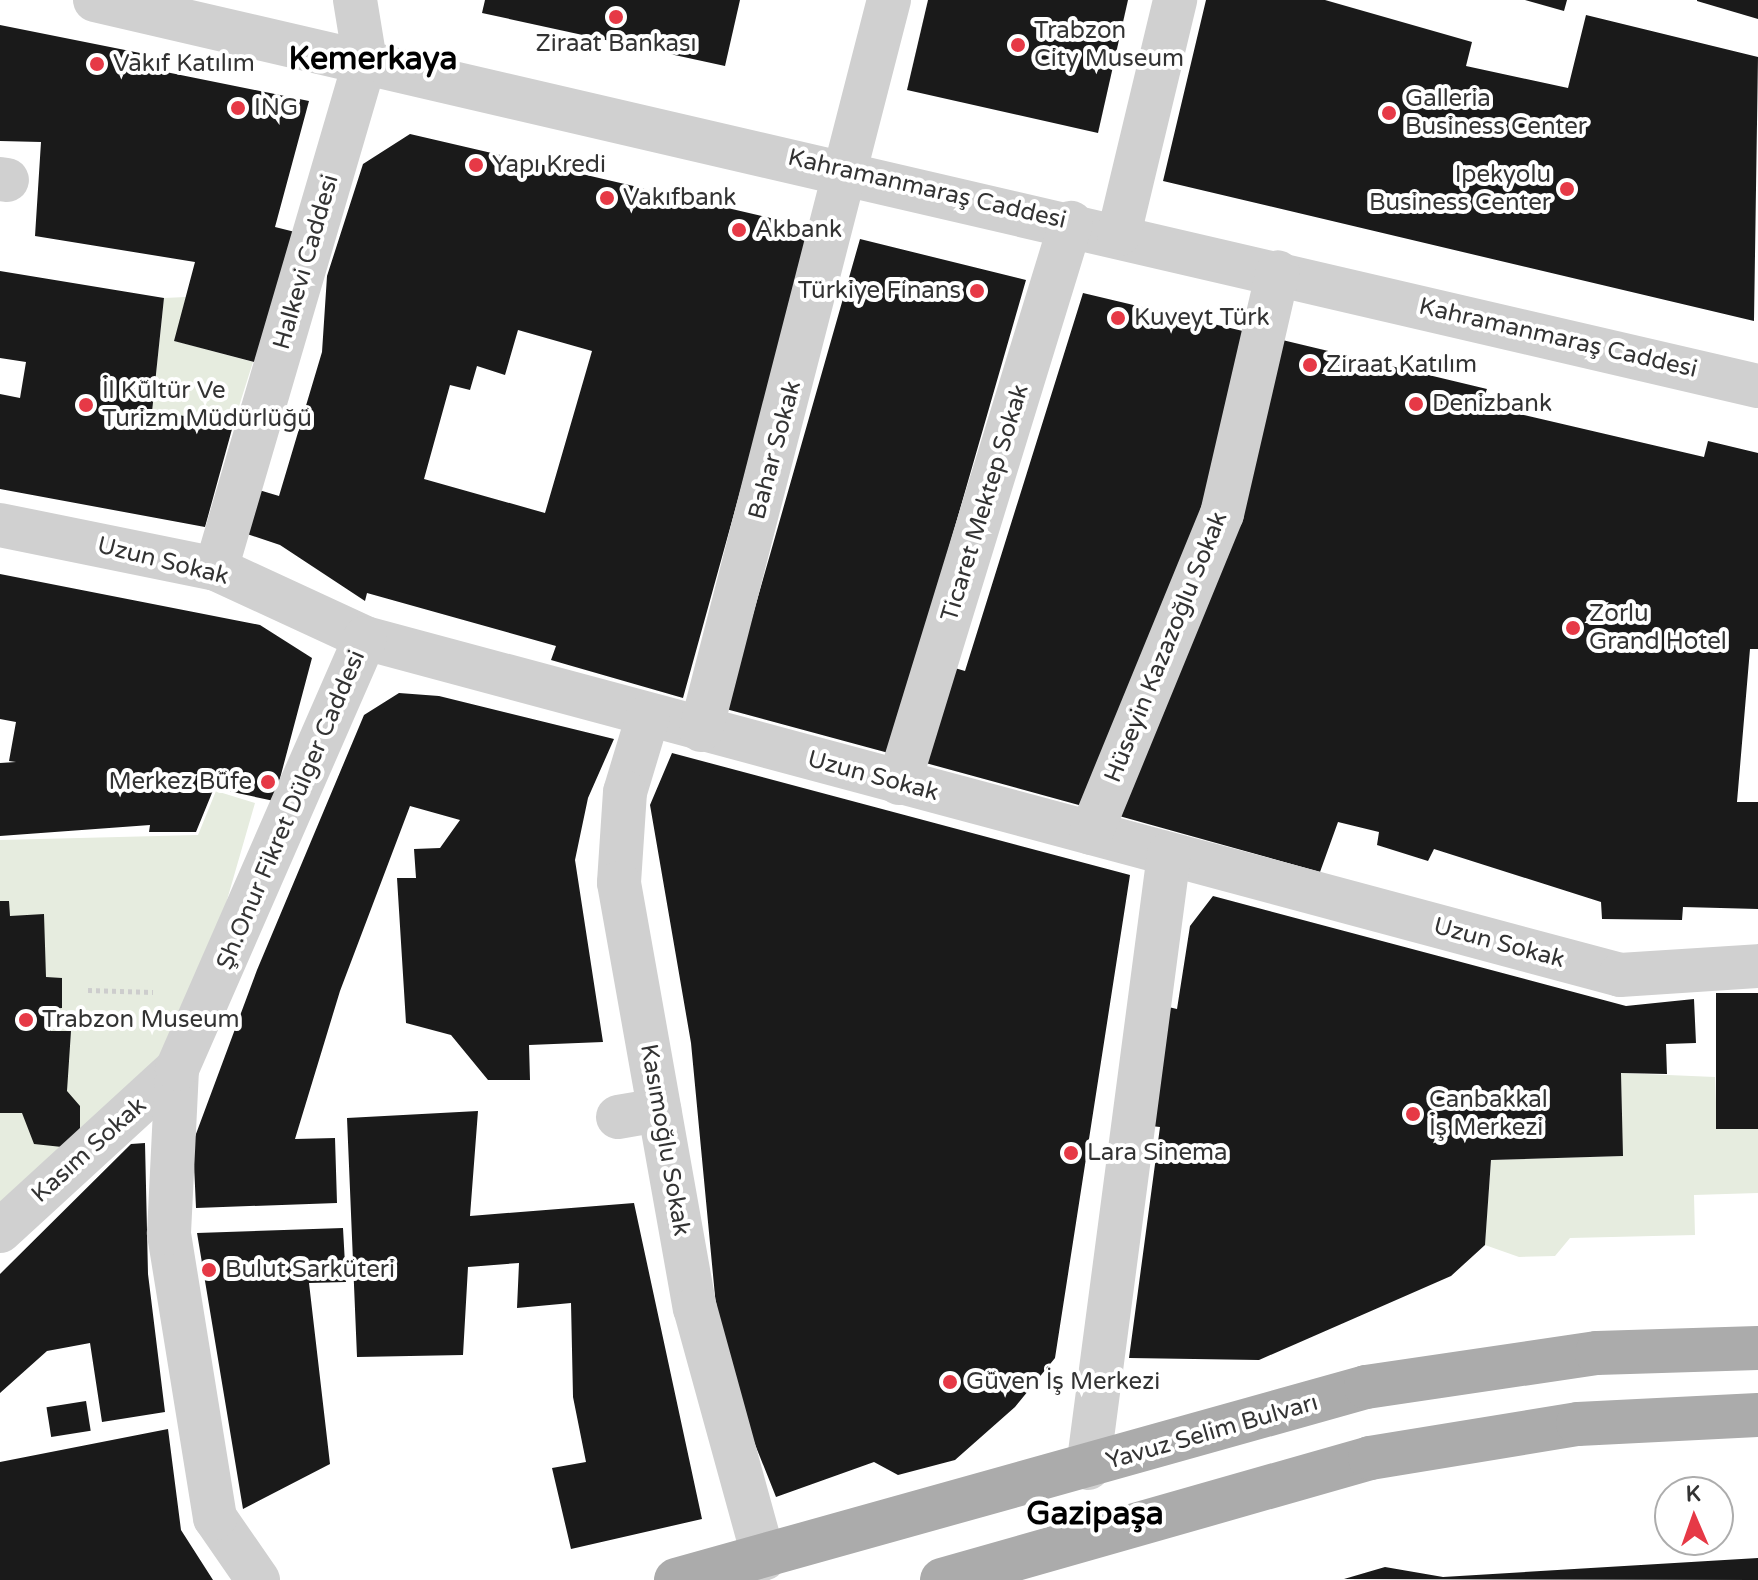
<!DOCTYPE html>
<html>
<head>
<meta charset="utf-8">
<style>
  body { margin:0 }
  #map { position:relative; width:1758px; height:1580px; overflow:hidden; background:#fff; font-family:"Varela Round",sans-serif }
  div>[style] { position:absolute }
  .green>* { inset:0; background:#e6ecdf }
  .building>* { inset:0; background:#1a1a1a; transform-origin:0 0 }
  .path>* { height:5px; margin-top:-2.5px; transform-origin:0; background:repeating-linear-gradient(90deg,#cdcdcd 0 4px,transparent 0 8px) }
  .minor>* { height:44px; margin:-22px; padding:0 22px; transform-origin:22px; border-radius:22px; background:#d0d0d0 }
  .major>* { height:44px; margin:-22px; padding:0 22px; transform-origin:22px; border-radius:22px; background:#ababab }
  .dots>* { width:22px; height:22px; translate:-50% -50%; box-sizing:border-box; border:4px solid #fff; border-radius:50% }
  span { translate:-50% -50%; white-space:nowrap; text-align:center; line-height:1.15; -webkit-text-stroke:8px #fff; paint-order:stroke }
  .poi-label { font-size:24px; color:#333 }
  .left { translate:0 -50%; text-align:left }
  .right { translate:-100% -50%; text-align:right }
  .street-label { font-size:24px; color:#333 }
  .district-label { font-size:32px; color:#000; font-weight:700 }
  .north { position:absolute; left:1654px; top:1476px; width:80px; height:80px; box-sizing:border-box; background:#fff; border:2px solid #adadad; border-radius:50%; rotate:358deg; font-size:22px; font-weight:700; line-height:32px; text-align:center; color:#333 }
  .north::after { content:''; display:block; margin:auto; width:28px; height:36px; background:#e63946; clip-path:polygon(50% 0,100% 100%,50% 72%,0 100%) }
</style>
</head>
<body>
<div id="map">
  <div class="green">
    <div style="clip-path:polygon(186px 297px,175px 341px,253px 362px,234px 422px,152px 412px,164px 298px)"></div>
    <div style="clip-path:polygon(216px 791px,255px 803px,225px 907px,176px 1029px,150px 1071px,0 1207px,0 840px,198px 835px)"></div>
    <div style="clip-path:polygon(1621px 1073px,1715px 1077px,1717px 1129px,1758px 1129px,1758px 1193px,1694px 1195px,1695px 1235px,1570px 1238px,1555px 1256px,1519px 1257px,1485px 1245px,1491px 1160px,1622px 1156px)"></div>
  </div>
  <div class="building">
    <div style="clip-path:polygon(485px 0,740px 0,725px 66px,482px 13px)"></div>
    <div style="clip-path:polygon(928px 0,1128px 0,1098px 133px,907px 90px)"></div>
    <div style="clip-path:polygon(1206px 0,1325px 0,1472px 42px,1466px 66px,1568px 88px,1586px 15px,1758px 57px,1754px 321px,1163px 181px)"></div>
    <div style="clip-path:polygon(1525px 0,1567px 0,1564px 11px)"></div>
    <div style="clip-path:polygon(1697px 0,1758px 0,1758px 19px,1697px 1px)"></div>
    <div style="clip-path:polygon(0 25px,145px 54px,146px 68px,309px 101px,275px 227px,295px 232px,262px 364px,174px 341px,195px 262px,35px 236px,41px 142px,0 141px)"></div>
    <div style="clip-path:polygon(evenodd,410px 134px,813px 228px,683px 698px,551px 660px,556px 646px,367px 593px,365px 601px,280px 545px,247px 534px,259px 490px,279px 496px,322px 352px,327px 276px,363px 164px,410px 134px,518px 330px,592px 351px,545px 513px,424px 479px,450px 385px,470px 390px,477px 366px,505px 375px,518px 330px)"></div>
    <div style="clip-path:polygon(860px 239px,1026px 280px,903px 707px,896px 755px,726px 709px)"></div>
    <div style="clip-path:polygon(0 271px,164px 298px,152px 412px,234px 422px,205px 527px,0 489px,0 394px,20px 398px,26px 362px,0 358px)"></div>
    <div style="clip-path:polygon(1083px 293px,1247px 332px,1219px 481px,1086px 807px,922px 762px,948px 666px,965px 671px)"></div>
    <div style="clip-path:polygon(1274px 338px,1487px 389px,1481px 405px,1704px 457px,1708px 441px,1758px 453px,1758px 649px,1750px 649px,1737px 802px,1758px 802px,1758px 909px,1683px 907px,1682px 920px,1602px 919px,1601px 902px,1434px 849px,1428px 861px,1377px 845px,1379px 832px,1338px 822px,1320px 872px,1112px 814px)"></div>
    <div style="clip-path:polygon(0 574px,260px 625px,312px 658px,274px 801px,214px 788px,196px 832px,149px 832px,150px 825px,0 836px,0 763px,16px 762px,9px 761px,16px 722px,0 719px)"></div>
    <div style="clip-path:polygon(399px 693px,439px 696px,614px 739px,588px 798px,575px 860px,603px 1042px,529px 1045px,530px 1080px,488px 1080px,451px 1035px,406px 1023px,397px 878px,416px 878px,414px 849px,440px 848px,460px 820px,410px 806px,340px 991px,295px 1139px,335px 1138px,337px 1203px,196px 1208px,193px 1142px,257px 970px,364px 715px)"></div>
    <div style="clip-path:polygon(672px 753px,1130px 875px,1055px 1358px,1015px 1407px,955px 1460px,898px 1475px,874px 1462px,776px 1497px,721px 1359px,691px 1043px,650px 805px)"></div>
    <div style="clip-path:polygon(1213px 896px,1626px 1006px,1694px 999px,1696px 1043px,1666px 1044px,1667px 1074px,1621px 1073px,1623px 1156px,1491px 1160px,1485px 1245px,1451px 1276px,1259px 1360px,1129px 1358px,1160px 1127px,1142px 1125px,1164px 1006px,1177px 1009px,1190px 926px)"></div>
    <div style="clip-path:polygon(0 901px,9px 901px,10px 916px,44px 914px,46px 977px,62px 978px,62px 1008px,51px 1009px,51px 1031px,71px 1031px,67px 1091px,80px 1106px,80px 1131px,62px 1147px,34px 1144px,22px 1113px,0 1113px)"></div>
    <div style="left:1758px;top:993px;width:136px;height:42px;rotate:90deg"></div>
    <div style="clip-path:polygon(478px 1111px,470px 1216px,634px 1203px,702px 1519px,571px 1549px,552px 1468px,586px 1462px,573px 1397px,571px 1303px,517px 1308px,519px 1263px,468px 1267px,463px 1355px,357px 1357px,347px 1118px)"></div>
    <div style="clip-path:polygon(145px 1143px,148px 1274px,165px 1412px,102px 1422px,90px 1343px,47px 1351px,0 1393px,0 1274px,131px 1144px)"></div>
    <div style="clip-path:polygon(343px 1228px,346px 1282px,309px 1283px,330px 1464px,243px 1509px,197px 1233px)"></div>
    <div style="left:86px;top:1401px;width:30px;height:40px;rotate:81deg"></div>
    <div style="clip-path:polygon(168px 1429px,181px 1530px,213px 1580px,0 1580px,0 1462px)"></div>
    <div style="clip-path:polygon(1758px 1558px,1758px 1580px,1344px 1579px,1385px 1567px,1443px 1577px)"></div>
  </div>
  <div class="path">
    <div style="left:88px;top:990px;width:65px;rotate:1.8deg"></div>
  </div>
  <div class="minor">
    <div style="left:95px;top:0;width:1707px;rotate:13.07deg"></div>
    <div style="left:0;top:179px;width:7px;rotate:8deg"></div>
    <div style="left:1119px;top:234px;width:241px;rotate:-76.5deg"></div>
    <div style="left:0;top:525px;width:220px;rotate:11.5deg"></div>
    <div style="left:216px;top:569px;width:164px;rotate:24.8deg"></div>
    <div style="left:365px;top:638px;width:1299px;rotate:15.03deg"></div>
    <div style="left:1620px;top:975px;width:138px;rotate:-3.7deg"></div>
    <div style="left:216px;top:569px;width:529px;rotate:-73.65deg"></div>
    <div style="left:365px;top:61px;width:62px;rotate:-99.3deg"></div>
    <div style="left:648px;top:716px;width:79px;rotate:106.8deg"></div>
    <div style="left:625px;top:792px;width:91px;rotate:93.8deg"></div>
    <div style="left:619px;top:883px;width:432px;rotate:79.9deg"></div>
    <div style="left:695px;top:1308px;width:260px;rotate:74.6deg"></div>
    <div style="left:701px;top:730px;width:754px;rotate:-75.56deg"></div>
    <div style="left:899px;top:783px;width:586px;rotate:-72.93deg"></div>
    <div style="left:1091px;top:833px;width:345px;rotate:-67.7deg"></div>
    <div style="left:1222px;top:514px;width:248px;rotate:-77deg"></div>
    <div style="left:618px;top:1117px;width:42px;rotate:-9.7deg"></div>
    <div style="left:0;top:1231px;width:240px;rotate:-42.5deg"></div>
    <div style="left:1088px;top:1468px;width:619px;rotate:-82.48deg"></div>
    <div style="left:258px;top:1580px;width:75px;rotate:-124.7deg"></div>
    <div style="left:215px;top:1518px;width:289px;rotate:-99.2deg"></div>
    <div style="left:169px;top:1233px;width:164px;rotate:-87.2deg"></div>
    <div style="left:177px;top:1069px;width:470px;rotate:-66.4deg"></div>
  </div>
  <div class="major">
    <div style="left:676px;top:1580px;width:716px;rotate:-15.63deg"></div>
    <div style="left:1366px;top:1387px;width:233px;rotate:-8.4deg"></div>
    <div style="left:1597px;top:1353px;width:161px;rotate:-1.8deg"></div>
    <div style="left:942px;top:1580px;width:445px;rotate:-15.9deg"></div>
    <div style="left:1370px;top:1458px;width:211px;rotate:-9.3deg"></div>
    <div style="left:1578px;top:1424px;width:180px;rotate:-2.9deg"></div>
  </div>
  <div class="dots">
    <div style="left:616px;top:17px;background:#e63946"></div>
    <div style="left:1018px;top:45px;background:#e63946"></div>
    <div style="left:97px;top:64px;background:#e63946"></div>
    <div style="left:238px;top:108px;background:#e63946"></div>
    <div style="left:1389px;top:113px;background:#e63946"></div>
    <div style="left:476px;top:165px;background:#e63946"></div>
    <div style="left:1567px;top:189px;background:#e63946"></div>
    <div style="left:607px;top:198px;background:#e63946"></div>
    <div style="left:739px;top:230px;background:#e63946"></div>
    <div style="left:977px;top:291px;background:#e63946"></div>
    <div style="left:1118px;top:318px;background:#e63946"></div>
    <div style="left:1310px;top:365px;background:#e63946"></div>
    <div style="left:1416px;top:404px;background:#e63946"></div>
    <div style="left:86px;top:405px;background:#e63946"></div>
    <div style="left:1573px;top:628px;background:#e63946"></div>
    <div style="left:268px;top:782px;background:#e63946"></div>
    <div style="left:26px;top:1020px;background:#e63946"></div>
    <div style="left:1413px;top:1114px;background:#e63946"></div>
    <div style="left:1071px;top:1153px;background:#e63946"></div>
    <div style="left:209px;top:1270px;background:#e63946"></div>
    <div style="left:950px;top:1382px;background:#e63946"></div>
  </div>
  <div class="poi-label">
    <span class="left" style="left:1034px;top:45px">Trabzon<br>City Museum</span>
    <span style="left:616px;top:44px">Ziraat Bankası</span>
    <span class="left" style="left:113px;top:64px">Vakıf Katılım</span>
    <span class="left" style="left:1405px;top:113px">Galleria<br>Business Center</span>
    <span class="left" style="left:254px;top:108px">ING</span>
    <span class="left" style="left:492px;top:165px">Yapı Kredi</span>
    <span class="right" style="left:1551px;top:189px">Ipekyolu<br>Business Center</span>
    <span class="left" style="left:623px;top:198px">Vakıfbank</span>
    <span class="left" style="left:755px;top:230px">Akbank</span>
    <span class="right" style="left:961px;top:291px">Türkiye Finans</span>
    <span class="left" style="left:1134px;top:318px">Kuveyt Türk</span>
    <span class="left" style="left:1326px;top:365px">Ziraat Katılım</span>
    <span class="left" style="left:102px;top:405px">İl Kültür Ve<br>Turizm Müdürlüğü</span>
    <span class="left" style="left:1432px;top:404px">Denizbank</span>
    <span class="left" style="left:1589px;top:628px">Zorlu<br>Grand Hotel</span>
    <span class="right" style="left:252px;top:782px">Merkez Büfe</span>
    <span class="left" style="left:42px;top:1020px">Trabzon Museum</span>
    <span class="left" style="left:1429px;top:1114px">Canbakkal<br>İş Merkezi</span>
    <span class="left" style="left:1087px;top:1153px">Lara Sinema</span>
    <span class="left" style="left:225px;top:1270px">Bulut Sarküteri</span>
    <span class="left" style="left:966px;top:1382px">Güven İş Merkezi</span>
  </div>
  <div class="street-label">
    <span style="left:927px;top:189px;rotate:13deg">Kahramanmaraş Caddesi</span>
    <span style="left:306px;top:262px;rotate:-74deg">Halkevi Caddesi</span>
    <span style="left:1558px;top:338px;rotate:13deg">Kahramanmaraş Caddesi</span>
    <span style="left:775px;top:450px;rotate:-75deg">Bahar Sokak</span>
    <span style="left:985px;top:503px;rotate:-73deg">Ticaret Mektep Sokak</span>
    <span style="left:163px;top:561px;rotate:14deg">Uzun Sokak</span>
    <span style="left:1166px;top:647px;rotate:-68deg">Hüseyin Kazazoğlu Sokak</span>
    <span style="left:873px;top:776px;rotate:15deg">Uzun Sokak</span>
    <span style="left:291px;top:810px;rotate:-67deg">Şh.Onur Fikret Dülger Caddesi</span>
    <span style="left:1499px;top:943px;rotate:15deg">Uzun Sokak</span>
    <span style="left:665px;top:1140px;rotate:80deg">Kasımoğlu Sokak</span>
    <span style="left:89px;top:1150px;rotate:-42deg">Kasım Sokak</span>
    <span style="left:1212px;top:1432px;rotate:-16deg">Yavuz Selim Bulvarı</span>
  </div>
  <div class="district-label">
    <span style="left:373px;top:59px">Kemerkaya</span>
    <span style="left:1095px;top:1514px">Gazipaşa</span>
  </div>
  <div class="north">K</div>
</div>
</body>
</html>
